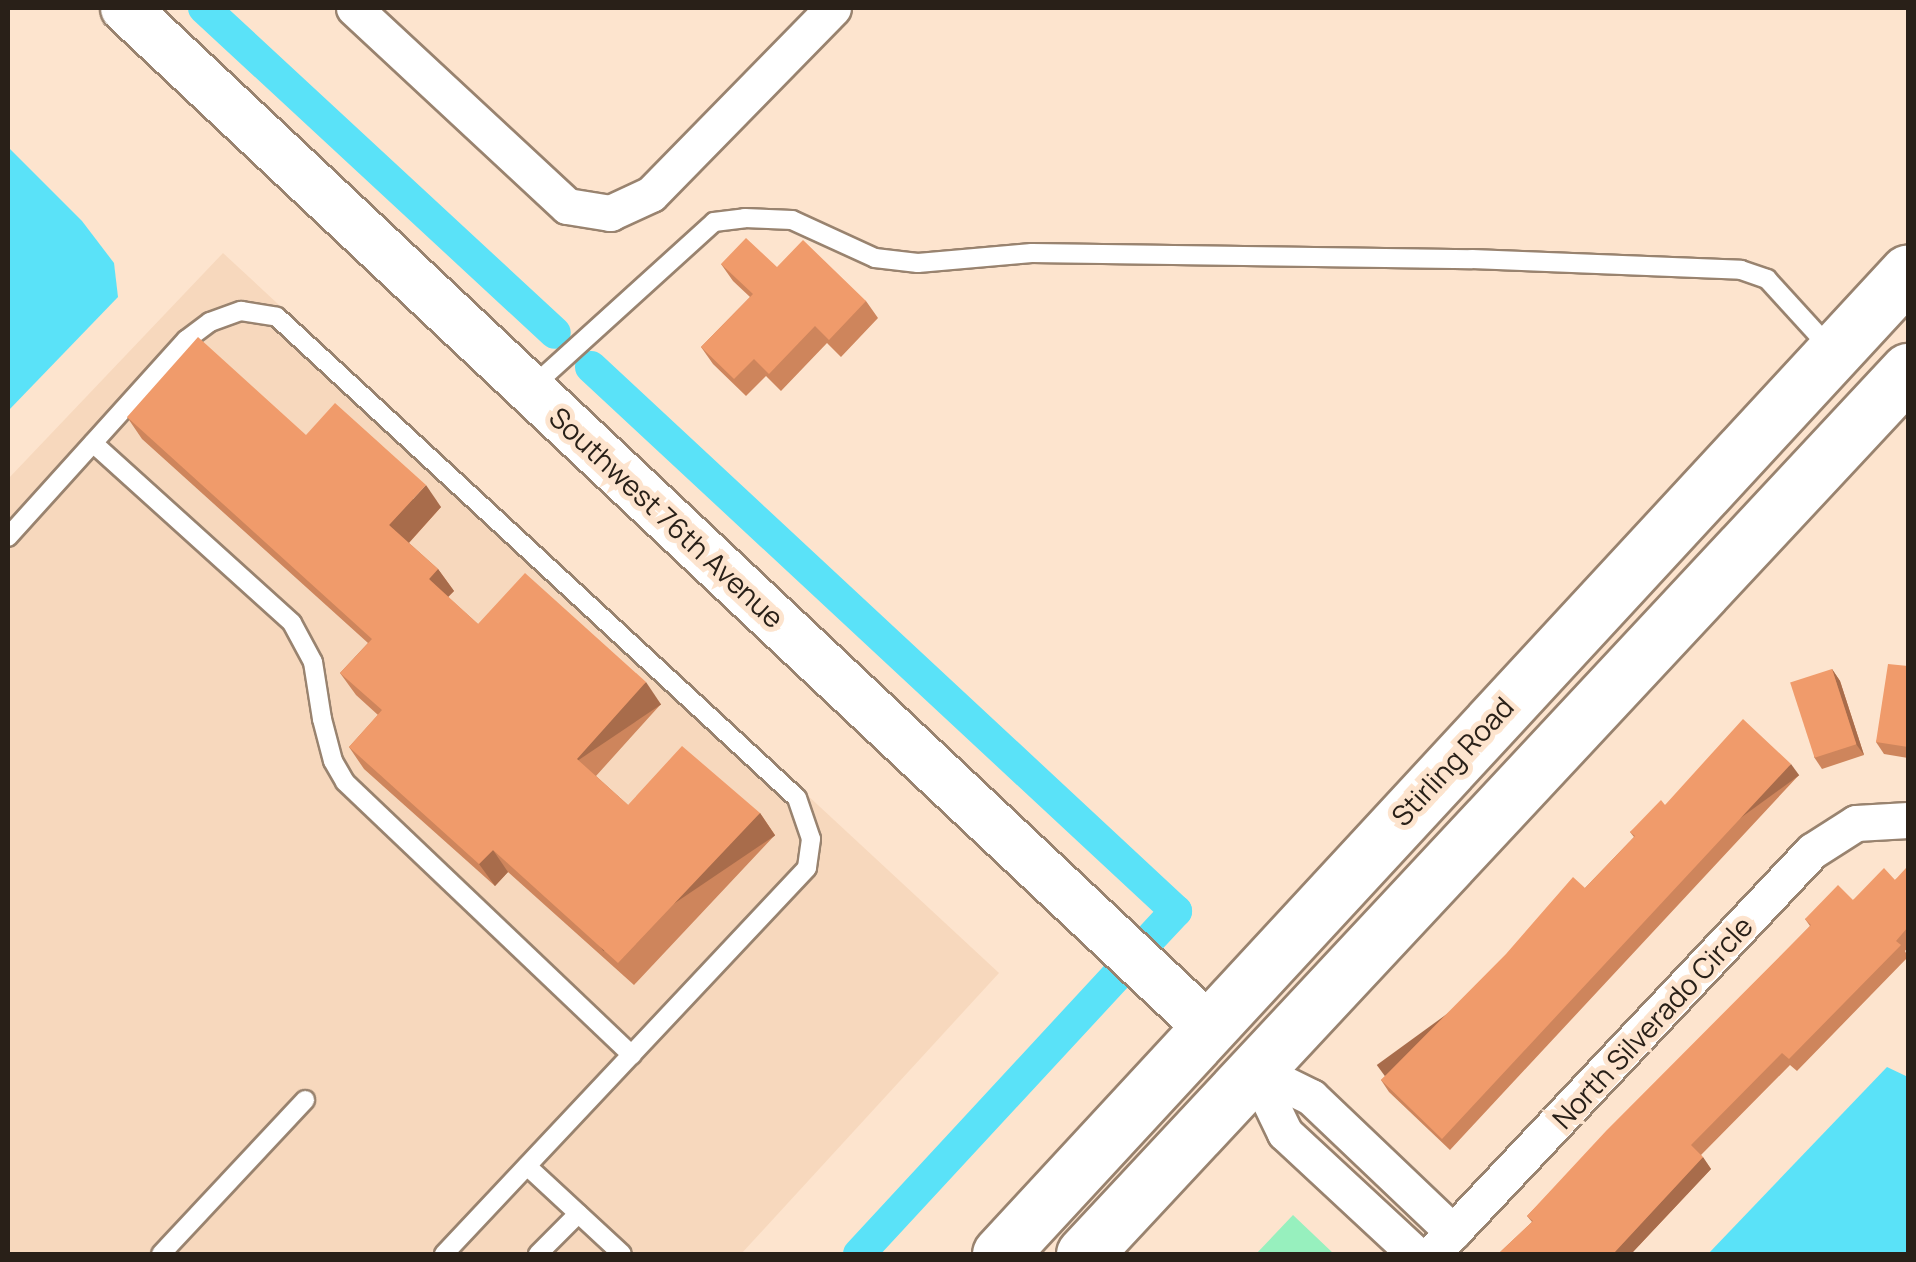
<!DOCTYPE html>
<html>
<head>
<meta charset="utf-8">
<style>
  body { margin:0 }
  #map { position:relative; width:1916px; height:1262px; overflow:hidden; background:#fde4ce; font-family:Manrope,sans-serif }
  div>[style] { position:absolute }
  .built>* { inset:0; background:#f7d8bd }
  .green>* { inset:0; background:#97f0be }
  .water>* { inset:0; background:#5ae2f8 }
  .canal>* { height:32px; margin:-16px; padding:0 16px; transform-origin:16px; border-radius:16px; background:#5ae2f8 }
  .roads { filter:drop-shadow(2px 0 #99836f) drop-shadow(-2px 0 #99836f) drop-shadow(0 2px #99836f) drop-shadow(0 -2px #99836f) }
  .lane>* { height:18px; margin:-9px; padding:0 9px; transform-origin:9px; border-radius:9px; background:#fff }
  .street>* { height:35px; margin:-17.5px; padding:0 17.5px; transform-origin:17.5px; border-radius:17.5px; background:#fff }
  .secondary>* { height:48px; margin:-24px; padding:0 24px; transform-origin:24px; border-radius:24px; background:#fff }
  .primary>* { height:55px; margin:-27.5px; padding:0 27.5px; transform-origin:27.5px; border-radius:27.5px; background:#fff }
  .wall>* { inset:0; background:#ce855c }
  .shaded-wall>* { inset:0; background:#a86c4b; transform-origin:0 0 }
  .building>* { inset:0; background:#f09b6b; transform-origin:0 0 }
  span { translate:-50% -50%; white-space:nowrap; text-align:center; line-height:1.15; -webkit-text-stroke:10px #fde4ce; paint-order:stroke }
  .street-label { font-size:28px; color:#292018 }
  .frame { position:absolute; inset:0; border:10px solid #292018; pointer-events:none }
</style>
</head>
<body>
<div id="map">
  <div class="built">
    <div style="clip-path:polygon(223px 253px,999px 973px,741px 1254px,8px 1254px,8px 479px)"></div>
  </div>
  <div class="green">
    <div style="clip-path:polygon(1293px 1215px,1334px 1254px,1256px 1254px)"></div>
  </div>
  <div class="water">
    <div style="clip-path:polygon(8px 147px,82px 221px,114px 263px,118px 297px,8px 411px)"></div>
    <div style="clip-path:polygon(1887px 1067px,1908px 1077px,1908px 1254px,1708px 1254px)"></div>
  </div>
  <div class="canal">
    <div style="left:204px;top:8px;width:478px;rotate:42.8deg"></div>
    <div style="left:591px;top:367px;width:799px;rotate:42.92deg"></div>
    <div style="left:1176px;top:911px;width:34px;rotate:133deg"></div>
    <div style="left:859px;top:1254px;width:379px;rotate:-47.2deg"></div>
  </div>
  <div class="roads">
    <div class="lane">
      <div style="left:531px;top:388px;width:247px;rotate:-42.2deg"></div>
      <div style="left:714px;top:222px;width:31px;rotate:-7deg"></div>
      <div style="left:745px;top:218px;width:47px;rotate:2.4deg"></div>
      <div style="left:792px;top:220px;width:91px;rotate:24.6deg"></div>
      <div style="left:875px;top:258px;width:43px;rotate:6.6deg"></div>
      <div style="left:918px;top:263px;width:114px;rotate:-5deg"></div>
      <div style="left:1032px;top:253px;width:440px;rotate:0.8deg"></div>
      <div style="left:1472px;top:259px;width:269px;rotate:2.3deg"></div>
      <div style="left:1741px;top:270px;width:28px;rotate:19deg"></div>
      <div style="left:1767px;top:279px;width:93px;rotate:47.6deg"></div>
      <div style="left:93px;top:443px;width:268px;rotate:42.1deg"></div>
      <div style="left:292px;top:623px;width:44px;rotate:61.7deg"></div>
      <div style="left:313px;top:662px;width:58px;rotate:81deg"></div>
      <div style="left:322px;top:719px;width:43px;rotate:75.3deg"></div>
      <div style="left:333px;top:761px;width:24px;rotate:60deg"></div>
      <div style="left:345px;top:782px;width:396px;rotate:43.6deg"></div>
      <div style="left:8px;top:537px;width:266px;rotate:-47.9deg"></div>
      <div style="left:186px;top:340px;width:30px;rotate:-37deg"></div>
      <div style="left:210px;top:322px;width:33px;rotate:-20deg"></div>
      <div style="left:241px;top:311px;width:36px;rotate:9deg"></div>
      <div style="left:277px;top:317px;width:708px;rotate:42.77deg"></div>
      <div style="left:797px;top:798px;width:43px;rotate:71.1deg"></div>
      <div style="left:811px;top:839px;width:29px;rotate:98deg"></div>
      <div style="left:807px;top:868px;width:530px;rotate:133.24deg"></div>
      <div style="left:527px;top:1166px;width:129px;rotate:42.8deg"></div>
      <div style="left:161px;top:1254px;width:211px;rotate:-46.9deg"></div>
      <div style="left:538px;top:1254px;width:57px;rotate:-45deg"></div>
    </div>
    <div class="street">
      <div style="left:354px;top:8px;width:291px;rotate:42.9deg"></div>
      <div style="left:567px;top:206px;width:44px;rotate:9.2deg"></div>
      <div style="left:610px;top:213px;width:45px;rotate:-24.9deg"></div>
      <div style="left:651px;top:194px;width:260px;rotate:-45.6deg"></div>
      <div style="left:1254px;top:1069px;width:64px;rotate:26.2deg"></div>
      <div style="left:1311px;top:1097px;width:196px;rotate:43.6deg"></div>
      <div style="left:1254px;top:1069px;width:71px;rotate:64.2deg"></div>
      <div style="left:1285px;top:1133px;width:178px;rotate:42.9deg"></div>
      <div style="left:1432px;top:1254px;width:554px;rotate:-46.68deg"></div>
      <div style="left:1812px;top:851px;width:52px;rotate:-32.5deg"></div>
      <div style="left:1856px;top:823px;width:52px;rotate:-3.3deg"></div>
    </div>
    <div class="secondary">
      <div style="left:125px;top:8px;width:1487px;rotate:43.26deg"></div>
    </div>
    <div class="primary">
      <div style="left:1000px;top:1254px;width:1337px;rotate:-47.24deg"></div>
      <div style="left:1084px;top:1254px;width:1208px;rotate:-46.98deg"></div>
    </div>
  </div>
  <div class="wall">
    <div style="clip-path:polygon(721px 264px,777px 267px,866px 301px,878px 318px,841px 357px,827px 343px,781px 391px,766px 376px,746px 396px,713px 364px,701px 347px,750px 297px,733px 281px)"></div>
    <div style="clip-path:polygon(127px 417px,441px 507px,409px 543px,438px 569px,454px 591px,448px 597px,478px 624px,661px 704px,596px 776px,628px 805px,760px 813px,775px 835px,634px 985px,508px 872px,495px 886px,364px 769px,349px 747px,378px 715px,356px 695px,340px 673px,368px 643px,142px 439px)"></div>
    <div style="clip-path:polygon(1908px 666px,1908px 758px,1884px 754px,1876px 742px)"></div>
    <div style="clip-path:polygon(1832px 669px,1840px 681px,1864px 755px,1822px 769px,1814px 757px)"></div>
    <div style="clip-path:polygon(1799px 775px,1450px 1150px,1389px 1092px,1381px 1080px,1585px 888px,1634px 837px,1630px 832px,1665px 805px)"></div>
    <div style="clip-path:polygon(1908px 870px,1908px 947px,1905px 951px,1908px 957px,1797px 1071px,1790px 1065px,1701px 1155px,1711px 1169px,1631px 1254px,1498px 1254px,1532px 1222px,1527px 1216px,1810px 926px,1805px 919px,1853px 900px,1895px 880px)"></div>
  </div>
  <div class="shaded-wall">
    <div style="clip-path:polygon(426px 485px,441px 507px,405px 547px,389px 525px)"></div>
    <div style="clip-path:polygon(438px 569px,454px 591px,444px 601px,429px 579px)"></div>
    <div style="clip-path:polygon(1832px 669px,1840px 681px,1864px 755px,1856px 744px)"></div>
    <div style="left:646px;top:682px;width:27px;height:103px;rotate:56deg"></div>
    <div style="left:1791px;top:764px;width:14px;height:512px;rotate:54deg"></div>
    <div style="left:760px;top:813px;width:27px;height:207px;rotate:56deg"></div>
    <div style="clip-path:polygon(493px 850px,508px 872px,495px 886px,479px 864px)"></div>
    <div style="clip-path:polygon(1703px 1157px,1711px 1169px,1631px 1254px,1613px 1254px)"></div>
  </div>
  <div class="building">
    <div style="clip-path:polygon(746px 238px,777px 267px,803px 240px,866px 301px,829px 340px,815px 326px,769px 374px,754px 359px,734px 379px,701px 347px,753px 294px,721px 264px)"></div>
    <div style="clip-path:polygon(198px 337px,306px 435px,335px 403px,426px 485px,389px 525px,438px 569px,429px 579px,478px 624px,525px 573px,646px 682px,577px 759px,628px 805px,682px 746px,760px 813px,618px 963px,493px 850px,479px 864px,349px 747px,382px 710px,340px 673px,372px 639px,127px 417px)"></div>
    <div style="clip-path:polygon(1888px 664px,1908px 666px,1908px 747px,1876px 742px)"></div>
    <div style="left:1832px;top:669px;width:79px;height:44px;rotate:72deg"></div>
    <div style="clip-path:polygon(1743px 719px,1791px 764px,1442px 1139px,1381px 1080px,1506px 954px,1573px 877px,1585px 888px,1635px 836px,1630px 832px,1661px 800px,1665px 805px)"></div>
    <div style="clip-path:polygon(1884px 868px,1895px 880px,1906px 868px,1908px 870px,1908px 927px,1896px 941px,1901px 945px,1789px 1059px,1782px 1053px,1691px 1145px,1703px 1157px,1613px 1254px,1498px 1254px,1533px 1221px,1527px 1216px,1606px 1131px,1811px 925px,1805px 919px,1838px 885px,1853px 900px)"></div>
  </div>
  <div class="street-label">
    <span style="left:667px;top:517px;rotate:43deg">Southwest 76th Avenue</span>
    <span style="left:1452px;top:761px;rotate:-47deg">Stirling Road</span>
    <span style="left:1652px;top:1022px;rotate:-47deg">North Silverado Circle</span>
  </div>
  <div class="frame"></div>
</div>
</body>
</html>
